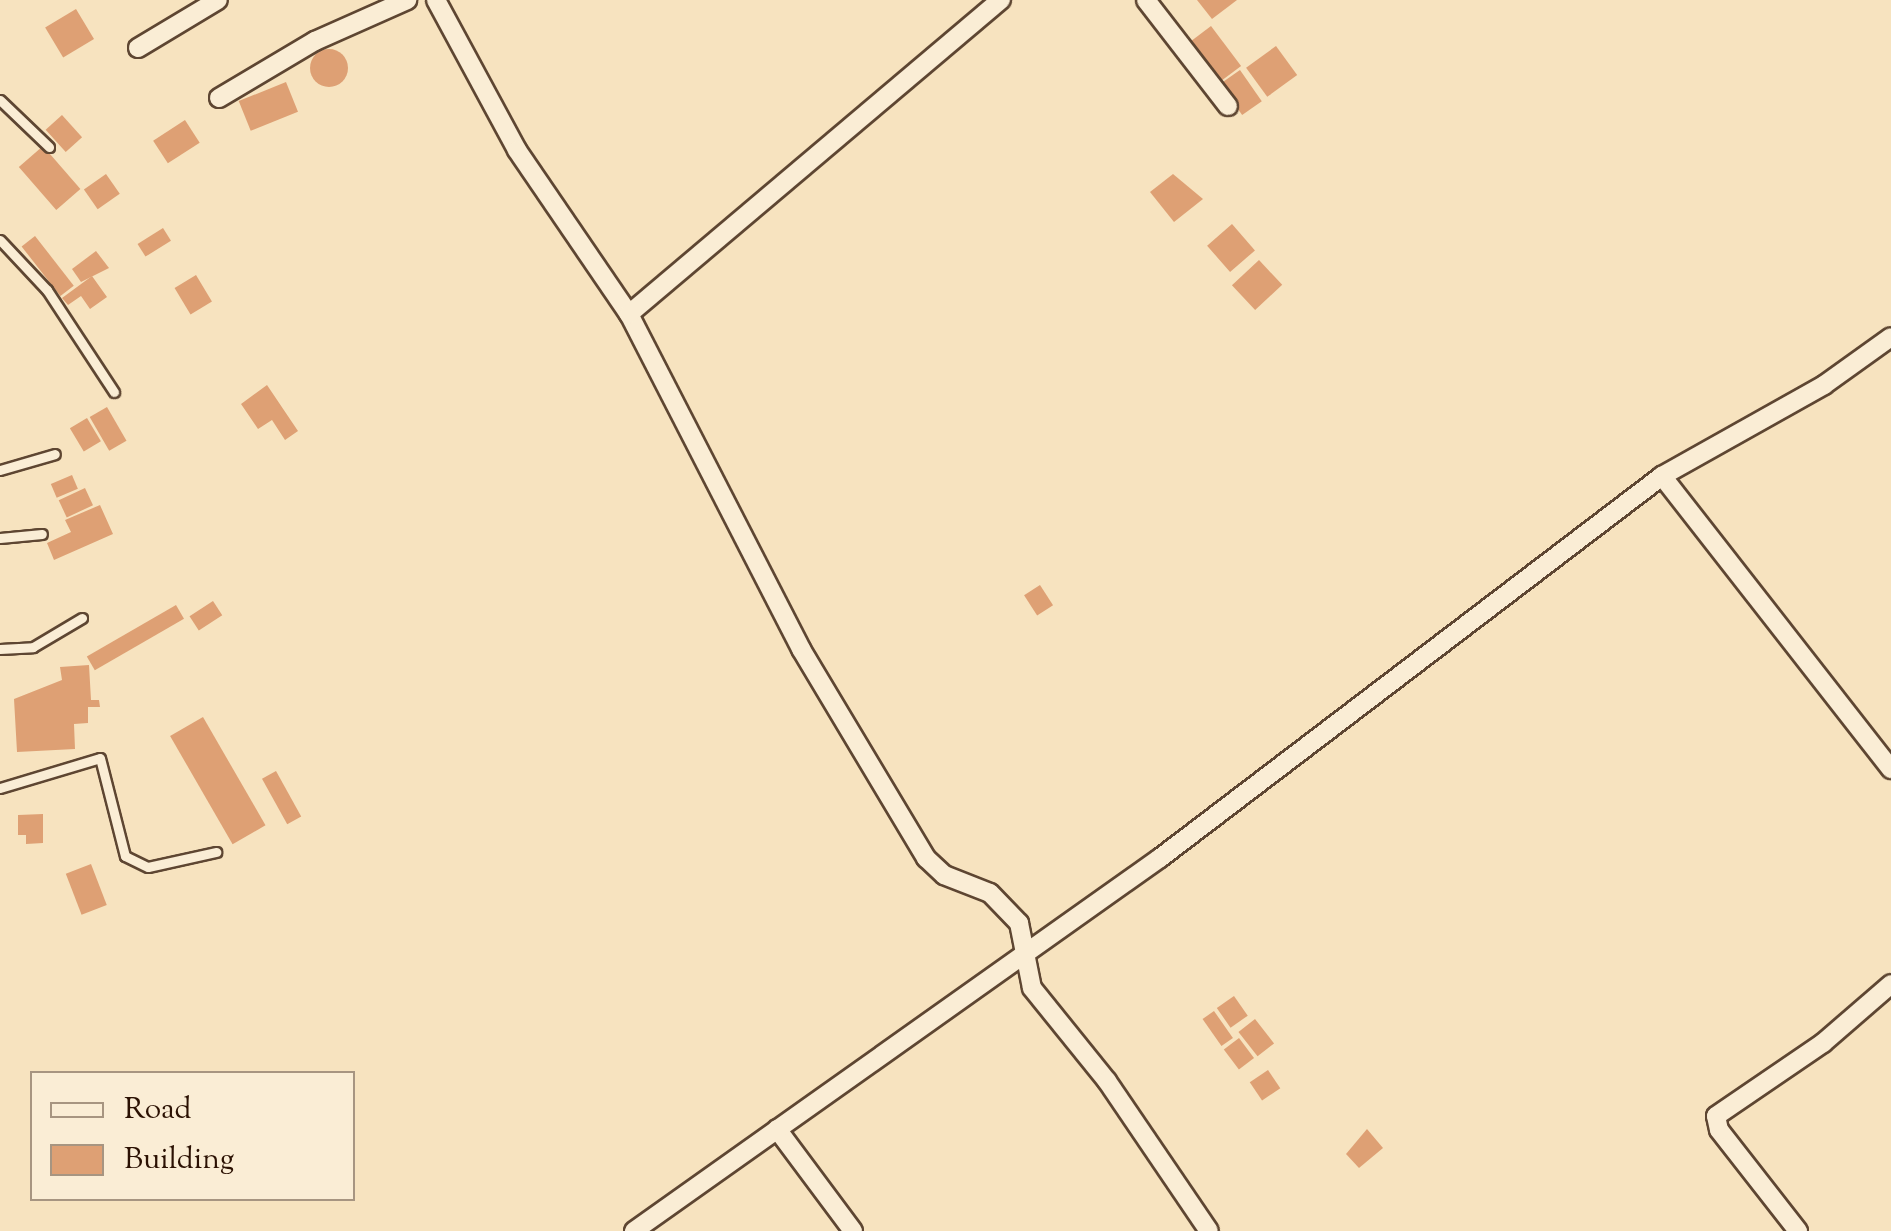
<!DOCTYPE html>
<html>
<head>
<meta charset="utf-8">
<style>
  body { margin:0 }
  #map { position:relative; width:1891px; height:1231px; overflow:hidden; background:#f7e3bf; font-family:"Sorts Mill Goudy",serif }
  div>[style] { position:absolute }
  .building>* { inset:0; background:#dea074; transform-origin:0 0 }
  .round { border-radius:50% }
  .roads { filter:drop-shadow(2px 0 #5e4632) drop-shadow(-2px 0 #5e4632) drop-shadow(0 2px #5e4632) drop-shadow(0 -2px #5e4632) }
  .lane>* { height:9px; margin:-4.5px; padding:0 4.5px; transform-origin:4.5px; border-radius:4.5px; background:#faedd5 }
  .street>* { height:18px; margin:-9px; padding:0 9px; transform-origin:9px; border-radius:9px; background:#faedd5 }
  span { translate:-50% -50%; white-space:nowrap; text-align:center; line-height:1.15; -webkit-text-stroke:9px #faedd5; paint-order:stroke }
  .legend { position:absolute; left:30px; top:1071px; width:325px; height:130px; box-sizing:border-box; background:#faedd5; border:2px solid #a79581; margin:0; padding:12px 18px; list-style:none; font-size:30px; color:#2b1103 }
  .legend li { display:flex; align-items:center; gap:20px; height:50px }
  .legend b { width:50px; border:2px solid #a79581 }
</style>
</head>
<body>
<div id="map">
  <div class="building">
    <div style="clip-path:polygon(1197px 0,1237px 0,1212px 19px)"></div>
    <div style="left:76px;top:9px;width:35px;height:36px;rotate:59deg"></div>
    <div style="left:1211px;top:26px;width:50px;height:31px;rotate:53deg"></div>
    <div style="left:1276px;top:46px;width:36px;height:37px;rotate:54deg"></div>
    <div class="round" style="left:310px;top:49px;width:38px;height:38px"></div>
    <div style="left:1240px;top:70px;width:38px;height:24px;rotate:55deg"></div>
    <div style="left:286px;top:82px;width:32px;height:51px;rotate:68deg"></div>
    <div style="left:62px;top:115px;width:30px;height:22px;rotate:48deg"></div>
    <div style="left:185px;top:120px;width:27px;height:38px;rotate:57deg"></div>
    <div style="left:43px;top:146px;width:57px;height:32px;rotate:49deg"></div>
    <div style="left:106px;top:174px;width:24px;height:27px;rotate:55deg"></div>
    <div style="clip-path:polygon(1173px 174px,1203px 199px,1174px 222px,1150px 192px)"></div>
    <div style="left:1232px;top:224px;width:35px;height:33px;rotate:49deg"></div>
    <div style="left:163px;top:228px;width:15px;height:30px;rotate:58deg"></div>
    <div style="left:35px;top:236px;width:63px;height:17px;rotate:52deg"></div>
    <div style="clip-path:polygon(96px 251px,109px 268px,81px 282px,72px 269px)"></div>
    <div style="left:1259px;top:260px;width:34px;height:37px;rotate:47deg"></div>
    <div style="left:196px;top:275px;width:31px;height:25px;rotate:59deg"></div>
    <div style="clip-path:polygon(92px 276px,107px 297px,90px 309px,81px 296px,68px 305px,62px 298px)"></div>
    <div style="clip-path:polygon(267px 385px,298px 431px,285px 440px,272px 420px,258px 429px,241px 404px)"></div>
    <div style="left:107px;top:407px;width:39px;height:20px;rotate:60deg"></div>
    <div style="left:87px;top:418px;width:27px;height:20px;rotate:59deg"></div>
    <div style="left:72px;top:475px;width:15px;height:23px;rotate:67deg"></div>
    <div style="left:85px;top:488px;width:19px;height:29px;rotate:65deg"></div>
    <div style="clip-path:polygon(100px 505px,113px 534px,54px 560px,47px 543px,71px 532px,65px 520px)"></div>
    <div style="left:1040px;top:585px;width:24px;height:19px;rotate:57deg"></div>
    <div style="left:213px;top:601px;width:17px;height:28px;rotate:57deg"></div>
    <div style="left:176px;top:605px;width:16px;height:103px;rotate:60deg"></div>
    <div style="clip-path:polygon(89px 665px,91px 700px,99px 700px,100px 707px,88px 707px,88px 723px,74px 724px,75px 749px,17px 752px,14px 699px,62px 680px,60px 667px)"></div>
    <div style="left:203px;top:717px;width:125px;height:38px;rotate:60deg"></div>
    <div style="left:276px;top:771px;width:52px;height:16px;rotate:61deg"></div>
    <div style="clip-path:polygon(43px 814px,43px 843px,26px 844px,26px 835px,18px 835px,18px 815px)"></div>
    <div style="left:91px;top:864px;width:44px;height:27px;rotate:69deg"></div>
    <div style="left:1234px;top:996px;width:24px;height:21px;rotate:55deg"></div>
    <div style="left:1214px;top:1011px;width:33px;height:14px;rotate:55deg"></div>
    <div style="left:1255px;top:1019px;width:31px;height:21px;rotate:52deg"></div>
    <div style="left:1239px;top:1038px;width:25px;height:19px;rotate:53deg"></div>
    <div style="left:1268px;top:1070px;width:22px;height:22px;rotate:56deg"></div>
    <div style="clip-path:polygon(1367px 1129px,1383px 1148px,1359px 1168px,1346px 1154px)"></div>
  </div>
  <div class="roads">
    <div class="lane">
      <div style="left:0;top:100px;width:68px;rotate:43.8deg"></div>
      <div style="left:0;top:240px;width:69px;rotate:46.8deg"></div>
      <div style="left:47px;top:290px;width:122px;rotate:56.7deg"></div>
      <div style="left:0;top:470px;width:57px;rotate:-16.2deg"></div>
      <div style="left:0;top:538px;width:42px;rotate:-5.4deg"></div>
      <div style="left:0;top:649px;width:33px;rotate:-3deg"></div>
      <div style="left:33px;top:647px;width:57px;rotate:-30.6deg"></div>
      <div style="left:0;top:788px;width:104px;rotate:-16.7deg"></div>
      <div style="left:100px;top:758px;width:101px;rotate:75.7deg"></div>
      <div style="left:125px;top:856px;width:25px;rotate:26deg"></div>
      <div style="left:148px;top:867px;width:70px;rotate:-12.4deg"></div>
    </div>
    <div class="street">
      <div style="left:436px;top:0;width:170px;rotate:61.6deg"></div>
      <div style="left:517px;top:150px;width:199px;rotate:55.7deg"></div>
      <div style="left:629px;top:314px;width:377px;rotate:62.8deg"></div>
      <div style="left:801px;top:649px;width:244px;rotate:59.1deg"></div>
      <div style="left:926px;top:858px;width:25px;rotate:43deg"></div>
      <div style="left:944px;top:875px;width:49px;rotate:21.4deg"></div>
      <div style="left:990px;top:893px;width:42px;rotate:46deg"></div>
      <div style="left:1019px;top:923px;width:66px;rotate:78.7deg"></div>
      <div style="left:1032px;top:988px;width:119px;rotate:51.1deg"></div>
      <div style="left:1107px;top:1081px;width:181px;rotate:55.8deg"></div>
      <div style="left:1146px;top:0;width:134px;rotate:52.3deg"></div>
      <div style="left:138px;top:48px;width:93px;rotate:-31deg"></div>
      <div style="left:219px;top:98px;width:112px;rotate:-30.7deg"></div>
      <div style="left:315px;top:41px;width:101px;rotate:-24deg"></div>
      <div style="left:629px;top:314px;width:487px;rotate:-40.2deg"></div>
      <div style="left:1662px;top:476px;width:372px;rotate:52deg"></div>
      <div style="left:777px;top:1129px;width:127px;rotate:53.3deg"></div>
      <div style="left:634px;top:1231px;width:645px;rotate:-35.34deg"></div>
      <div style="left:1160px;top:858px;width:631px;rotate:-37.27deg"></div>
      <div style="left:1662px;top:476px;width:186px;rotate:-29.3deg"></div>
      <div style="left:1824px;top:385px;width:82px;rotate:-35.6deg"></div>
      <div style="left:1798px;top:1231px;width:128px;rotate:-128deg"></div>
      <div style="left:1719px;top:1130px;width:14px;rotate:-102deg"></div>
      <div style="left:1716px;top:1116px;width:130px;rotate:-34.3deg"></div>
      <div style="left:1823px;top:1043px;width:90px;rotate:-40.9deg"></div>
    </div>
  </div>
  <ul class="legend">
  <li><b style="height:12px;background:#faedd5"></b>Road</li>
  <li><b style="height:28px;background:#dea074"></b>Building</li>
  </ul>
</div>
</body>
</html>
